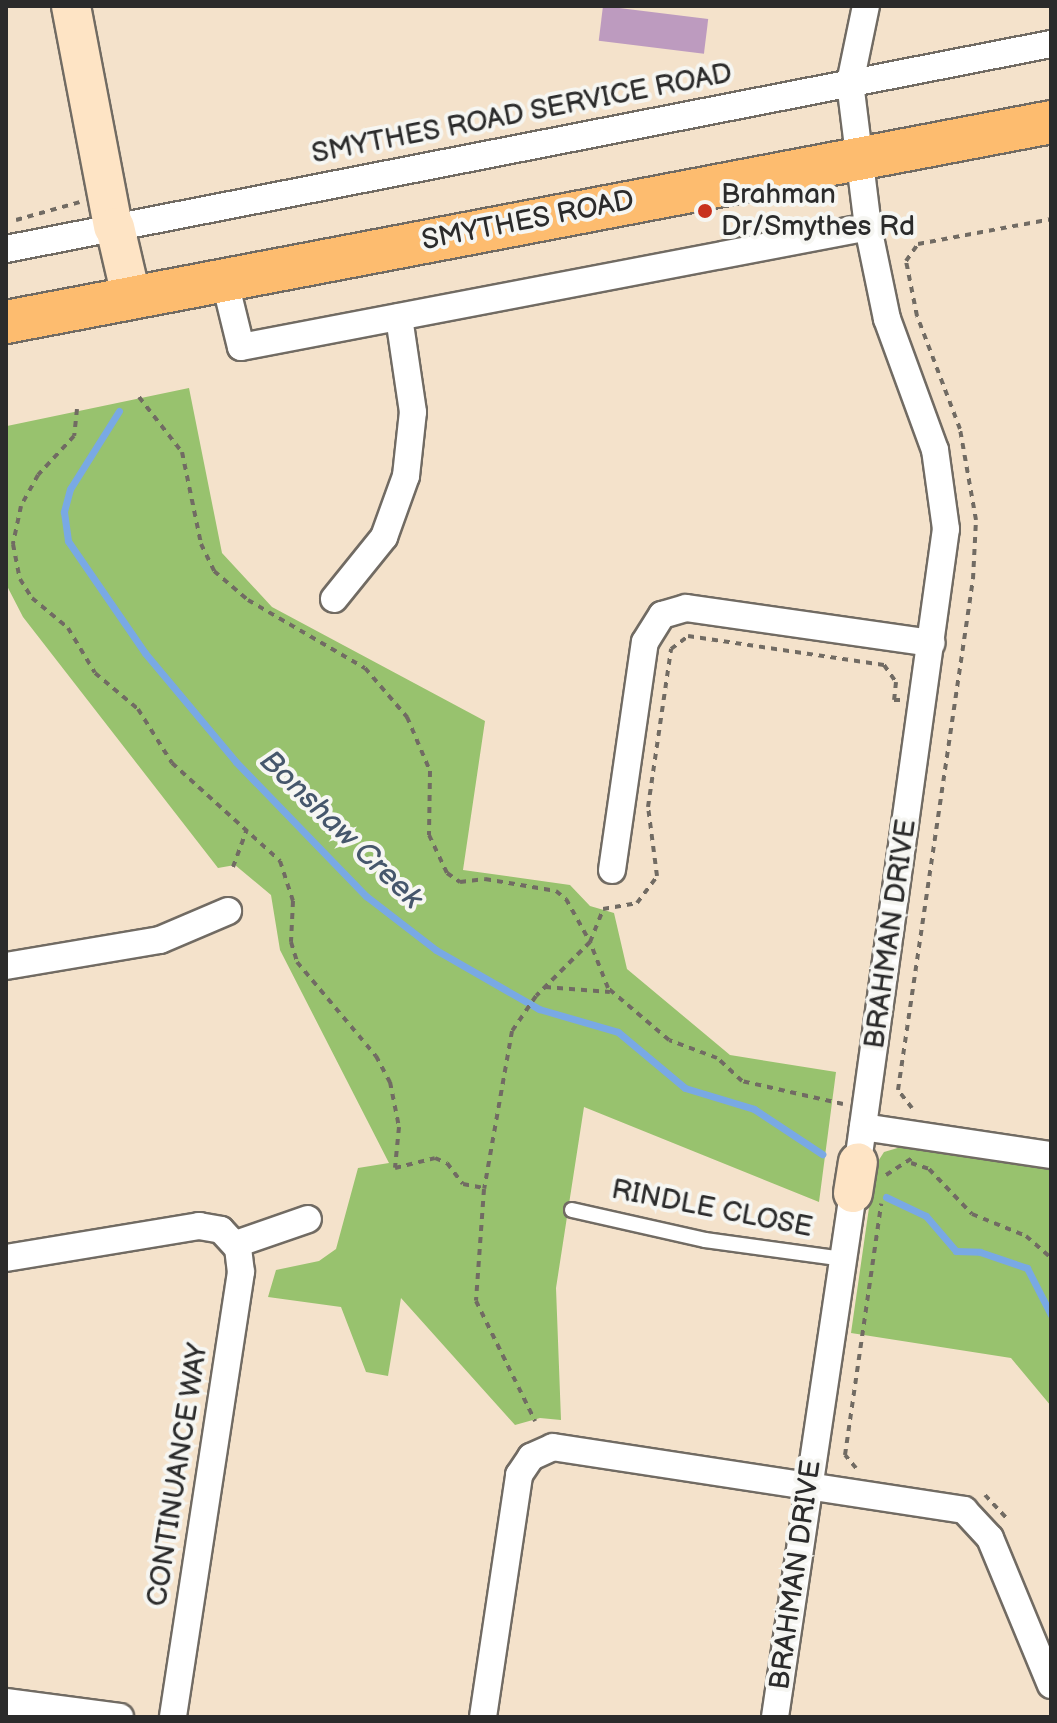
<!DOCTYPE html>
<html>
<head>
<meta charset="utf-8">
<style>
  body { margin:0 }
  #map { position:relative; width:1057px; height:1723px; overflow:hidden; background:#f4e2cb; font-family:"Balsamiq Sans",sans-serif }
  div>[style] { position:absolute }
  .green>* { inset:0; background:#98c26e }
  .stream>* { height:7px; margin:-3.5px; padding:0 3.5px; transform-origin:3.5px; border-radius:3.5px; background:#79a9e4 }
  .building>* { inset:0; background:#bd9bbf; transform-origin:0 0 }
  .path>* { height:4px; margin-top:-2px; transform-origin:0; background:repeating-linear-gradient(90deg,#716b63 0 6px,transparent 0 12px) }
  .roads { filter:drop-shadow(2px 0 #716b63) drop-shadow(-2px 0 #716b63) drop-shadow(0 2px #716b63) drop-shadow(0 -2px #716b63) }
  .lane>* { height:14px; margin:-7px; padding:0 7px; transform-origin:7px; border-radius:7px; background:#fff }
  .street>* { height:26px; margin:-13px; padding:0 13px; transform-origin:13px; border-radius:13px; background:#fff }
  .secondary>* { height:38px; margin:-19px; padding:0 19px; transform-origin:19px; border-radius:19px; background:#fee4c5 }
  .primary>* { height:42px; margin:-21px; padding:0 21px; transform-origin:21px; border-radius:21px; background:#fdbc6f }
  .dots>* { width:22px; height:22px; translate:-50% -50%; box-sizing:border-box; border:4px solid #f6f6f2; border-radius:50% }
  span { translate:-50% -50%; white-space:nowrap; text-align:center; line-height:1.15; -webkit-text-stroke:8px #f6f6f2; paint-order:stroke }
  .street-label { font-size:28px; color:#2b2b2b }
  .poi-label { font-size:28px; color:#2b2b2b }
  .left { translate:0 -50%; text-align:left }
  .water-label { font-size:30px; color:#46576c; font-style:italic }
  .frame { position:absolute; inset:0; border:8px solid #2b2b2b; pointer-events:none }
</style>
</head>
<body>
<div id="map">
  <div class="green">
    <div style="clip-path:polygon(189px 388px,222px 553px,272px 607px,485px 721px,463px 870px,570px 885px,590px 906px,614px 913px,627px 969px,730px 1055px,836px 1072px,819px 1202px,584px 1107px,556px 1288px,561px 1420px,540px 1418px,515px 1425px,401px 1298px,388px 1376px,366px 1372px,341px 1307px,268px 1297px,276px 1270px,319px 1261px,336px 1249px,358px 1168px,389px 1163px,280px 950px,271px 895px,235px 865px,218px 868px,23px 617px,6px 584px,7px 426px)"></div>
    <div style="clip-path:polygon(901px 1147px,1051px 1169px,1051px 1406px,1011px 1358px,851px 1333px,875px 1166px,884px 1152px)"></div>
  </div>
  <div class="stream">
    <div style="left:119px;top:411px;width:92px;rotate:122.1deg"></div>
    <div style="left:70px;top:489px;width:24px;rotate:105deg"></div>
    <div style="left:64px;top:512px;width:29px;rotate:82deg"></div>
    <div style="left:68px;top:541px;width:136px;rotate:55.5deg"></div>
    <div style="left:145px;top:653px;width:142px;rotate:50.1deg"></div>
    <div style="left:236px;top:762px;width:187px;rotate:45.9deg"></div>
    <div style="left:366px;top:896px;width:88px;rotate:37.6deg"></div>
    <div style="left:436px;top:950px;width:119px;rotate:29.8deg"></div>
    <div style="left:539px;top:1009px;width:82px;rotate:16.2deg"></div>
    <div style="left:618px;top:1032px;width:87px;rotate:39.9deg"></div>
    <div style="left:685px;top:1088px;width:72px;rotate:16.9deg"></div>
    <div style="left:754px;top:1109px;width:82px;rotate:33.5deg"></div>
    <div style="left:886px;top:1197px;width:44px;rotate:25.4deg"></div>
    <div style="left:926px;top:1216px;width:46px;rotate:49.4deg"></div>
    <div style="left:956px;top:1251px;width:24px;rotate:2deg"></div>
    <div style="left:980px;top:1252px;width:50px;rotate:18.8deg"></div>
    <div style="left:1027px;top:1268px;width:53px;rotate:62.9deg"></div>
  </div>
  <div class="building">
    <div style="left:603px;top:6px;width:106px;height:35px;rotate:7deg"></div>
  </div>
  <div class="path">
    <div style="left:16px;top:220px;width:66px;rotate:-15.7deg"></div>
    <div style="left:139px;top:397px;width:70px;rotate:52deg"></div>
    <div style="left:182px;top:452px;width:94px;rotate:78.3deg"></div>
    <div style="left:201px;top:544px;width:30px;rotate:64deg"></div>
    <div style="left:214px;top:571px;width:45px;rotate:40.5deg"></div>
    <div style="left:248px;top:600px;width:135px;rotate:30.2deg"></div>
    <div style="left:365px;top:668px;width:65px;rotate:49.4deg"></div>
    <div style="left:407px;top:717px;width:59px;rotate:66.9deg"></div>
    <div style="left:430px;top:771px;width:64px;rotate:90.9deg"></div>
    <div style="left:429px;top:835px;width:42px;rotate:64.7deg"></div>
    <div style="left:447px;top:873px;width:16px;rotate:35deg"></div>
    <div style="left:460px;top:882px;width:25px;rotate:-7deg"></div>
    <div style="left:485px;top:879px;width:72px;rotate:9.6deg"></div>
    <div style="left:556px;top:891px;width:13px;rotate:39deg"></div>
    <div style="left:566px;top:899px;width:49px;rotate:60.8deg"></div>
    <div style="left:590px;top:942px;width:76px;rotate:135deg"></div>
    <div style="left:536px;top:996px;width:42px;rotate:124.4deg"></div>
    <div style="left:512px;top:1031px;width:160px;rotate:100deg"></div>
    <div style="left:484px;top:1189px;width:112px;rotate:94.1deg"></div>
    <div style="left:476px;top:1301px;width:134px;rotate:63.8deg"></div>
    <div style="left:77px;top:409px;width:27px;rotate:96deg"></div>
    <div style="left:74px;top:436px;width:53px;rotate:132.7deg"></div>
    <div style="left:38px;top:475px;width:35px;rotate:119deg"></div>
    <div style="left:21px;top:506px;width:39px;rotate:102deg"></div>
    <div style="left:13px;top:544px;width:36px;rotate:79deg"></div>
    <div style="left:20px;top:579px;width:22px;rotate:58deg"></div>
    <div style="left:32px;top:598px;width:47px;rotate:39.8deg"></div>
    <div style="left:68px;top:628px;width:52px;rotate:59deg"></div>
    <div style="left:95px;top:673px;width:56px;rotate:39.9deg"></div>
    <div style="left:138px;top:709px;width:64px;rotate:57.8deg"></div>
    <div style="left:172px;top:763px;width:146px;rotate:42.2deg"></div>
    <div style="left:280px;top:861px;width:42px;rotate:72deg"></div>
    <div style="left:293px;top:901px;width:41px;rotate:92.8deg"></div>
    <div style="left:291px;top:942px;width:21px;rotate:73deg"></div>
    <div style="left:297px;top:962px;width:123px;rotate:50deg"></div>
    <div style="left:376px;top:1056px;width:30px;rotate:62deg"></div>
    <div style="left:390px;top:1082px;width:46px;rotate:78.7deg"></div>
    <div style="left:399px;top:1127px;width:41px;rotate:95.6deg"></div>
    <div style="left:395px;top:1168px;width:41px;rotate:-14deg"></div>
    <div style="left:435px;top:1158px;width:13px;rotate:23deg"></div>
    <div style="left:447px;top:1163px;width:26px;rotate:53deg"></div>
    <div style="left:463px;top:1184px;width:20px;rotate:11deg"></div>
    <div style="left:233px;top:867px;width:40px;rotate:-69.8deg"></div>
    <div style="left:545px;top:987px;width:65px;rotate:4.4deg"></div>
    <div style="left:843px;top:1104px;width:104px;rotate:-167.2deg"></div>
    <div style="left:742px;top:1081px;width:34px;rotate:-137deg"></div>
    <div style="left:717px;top:1058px;width:51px;rotate:-159.4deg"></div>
    <div style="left:669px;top:1040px;width:80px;rotate:-139.6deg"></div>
    <div style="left:608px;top:988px;width:49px;rotate:-111.4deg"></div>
    <div style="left:590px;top:942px;width:35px;rotate:-68deg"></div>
    <div style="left:603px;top:909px;width:35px;rotate:-10deg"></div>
    <div style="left:637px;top:903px;width:34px;rotate:-53deg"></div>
    <div style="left:657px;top:876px;width:70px;rotate:-97.4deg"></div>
    <div style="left:648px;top:807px;width:160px;rotate:-81.7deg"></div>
    <div style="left:671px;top:649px;width:21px;rotate:-37deg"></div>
    <div style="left:688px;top:636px;width:198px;rotate:8.4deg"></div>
    <div style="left:884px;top:665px;width:21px;rotate:55deg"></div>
    <div style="left:896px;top:682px;width:18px;rotate:96deg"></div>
    <div style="left:894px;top:700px;width:6px"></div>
    <div style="left:912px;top:1108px;width:23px;rotate:-128deg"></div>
    <div style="left:898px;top:1090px;width:516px;rotate:-81.65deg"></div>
    <div style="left:973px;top:579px;width:59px;rotate:-87.1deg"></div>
    <div style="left:976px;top:520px;width:92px;rotate:-100deg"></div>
    <div style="left:960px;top:429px;width:121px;rotate:-110.8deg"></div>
    <div style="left:917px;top:316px;width:56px;rotate:-101.3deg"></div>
    <div style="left:906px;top:261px;width:21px;rotate:-55deg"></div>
    <div style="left:918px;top:244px;width:135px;rotate:-10.6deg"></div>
    <div style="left:911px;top:1163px;width:19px;rotate:18deg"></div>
    <div style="left:929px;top:1169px;width:62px;rotate:46.3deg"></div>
    <div style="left:972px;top:1214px;width:58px;rotate:22.2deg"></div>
    <div style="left:1026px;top:1236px;width:33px;rotate:41deg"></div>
    <div style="left:886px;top:1175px;width:31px;rotate:-33deg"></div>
    <div style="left:856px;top:1468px;width:17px;rotate:-130deg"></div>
    <div style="left:845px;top:1455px;width:254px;rotate:-81.8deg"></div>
    <div style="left:985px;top:1495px;width:35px;rotate:47deg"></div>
  </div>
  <div class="roads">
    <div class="lane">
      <div style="left:572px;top:1210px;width:136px;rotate:12.7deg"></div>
      <div style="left:705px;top:1240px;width:139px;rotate:7.8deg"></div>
    </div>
    <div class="street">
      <div style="left:6px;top:249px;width:1065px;rotate:-11.1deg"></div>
      <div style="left:224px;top:278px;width:71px;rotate:76.2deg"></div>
      <div style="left:241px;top:347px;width:638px;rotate:-10.83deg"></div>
      <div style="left:334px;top:599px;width:80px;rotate:-51.1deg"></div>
      <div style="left:384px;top:537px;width:65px;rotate:-70.2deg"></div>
      <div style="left:406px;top:476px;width:64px;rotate:-83.8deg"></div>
      <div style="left:413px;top:412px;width:96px;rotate:-98.4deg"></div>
      <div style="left:612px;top:870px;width:230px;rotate:-81.8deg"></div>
      <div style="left:645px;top:642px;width:32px;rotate:-58deg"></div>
      <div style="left:662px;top:615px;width:25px;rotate:-16deg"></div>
      <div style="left:686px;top:608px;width:248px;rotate:8.1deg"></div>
      <div style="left:6px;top:966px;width:156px;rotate:-9.6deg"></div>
      <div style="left:160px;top:940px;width:74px;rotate:-23.1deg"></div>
      <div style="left:863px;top:1127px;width:190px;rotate:8.5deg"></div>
      <div style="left:858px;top:1162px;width:639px;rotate:-82.09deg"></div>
      <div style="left:946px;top:529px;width:80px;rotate:-97.9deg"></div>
      <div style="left:935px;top:450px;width:140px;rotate:-110.1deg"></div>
      <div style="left:887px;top:319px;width:94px;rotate:-101.7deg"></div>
      <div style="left:868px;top:227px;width:145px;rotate:-97.1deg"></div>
      <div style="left:850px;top:83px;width:79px;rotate:-78.3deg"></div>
      <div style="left:236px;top:1244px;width:76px;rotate:-19.1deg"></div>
      <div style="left:6px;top:1258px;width:196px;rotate:-9.4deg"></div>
      <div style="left:199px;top:1226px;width:22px;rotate:10deg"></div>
      <div style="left:221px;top:1230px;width:25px;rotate:47deg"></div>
      <div style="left:238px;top:1248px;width:24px;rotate:83deg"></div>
      <div style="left:241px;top:1272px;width:450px;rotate:98.7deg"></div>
      <div style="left:6px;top:1702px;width:115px;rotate:7.5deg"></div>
      <div style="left:483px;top:1717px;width:245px;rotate:-81.5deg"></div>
      <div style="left:519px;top:1475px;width:22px;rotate:-56deg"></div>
      <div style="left:531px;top:1457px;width:24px;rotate:-24deg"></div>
      <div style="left:553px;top:1447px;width:416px;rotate:8.7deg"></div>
      <div style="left:964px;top:1510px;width:38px;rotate:47deg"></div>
      <div style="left:990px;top:1538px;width:159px;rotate:67.5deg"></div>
      <div style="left:775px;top:1717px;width:530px;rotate:-81.53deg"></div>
    </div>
    <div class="secondary">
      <div style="left:71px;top:6px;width:225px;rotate:79.2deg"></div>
      <div style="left:115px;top:227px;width:71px;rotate:76.9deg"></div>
      <div style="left:853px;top:1193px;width:31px;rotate:-81deg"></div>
    </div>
    <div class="primary">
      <div style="left:6px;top:322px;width:1064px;rotate:-10.83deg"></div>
    </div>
  </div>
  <div class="dots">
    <div style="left:705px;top:211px;background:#c8321e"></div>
  </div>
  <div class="street-label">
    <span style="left:522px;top:114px;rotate:-11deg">SMYTHES ROAD SERVICE ROAD</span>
    <span style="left:528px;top:221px;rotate:-11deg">SMYTHES ROAD</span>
    <span style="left:891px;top:934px;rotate:-82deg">BRAHMAN DRIVE</span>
    <span style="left:712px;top:1209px;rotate:11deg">RINDLE CLOSE</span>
    <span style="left:178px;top:1475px;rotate:-81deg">CONTINUANCE WAY</span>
    <span style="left:796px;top:1575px;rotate:-82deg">BRAHMAN DRIVE</span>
  </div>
  <div class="poi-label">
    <span class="left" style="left:721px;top:211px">Brahman<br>Dr/Smythes Rd</span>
  </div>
  <div class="water-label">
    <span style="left:341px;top:830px;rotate:44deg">Bonshaw Creek</span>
  </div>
  <div class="frame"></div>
</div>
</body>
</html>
